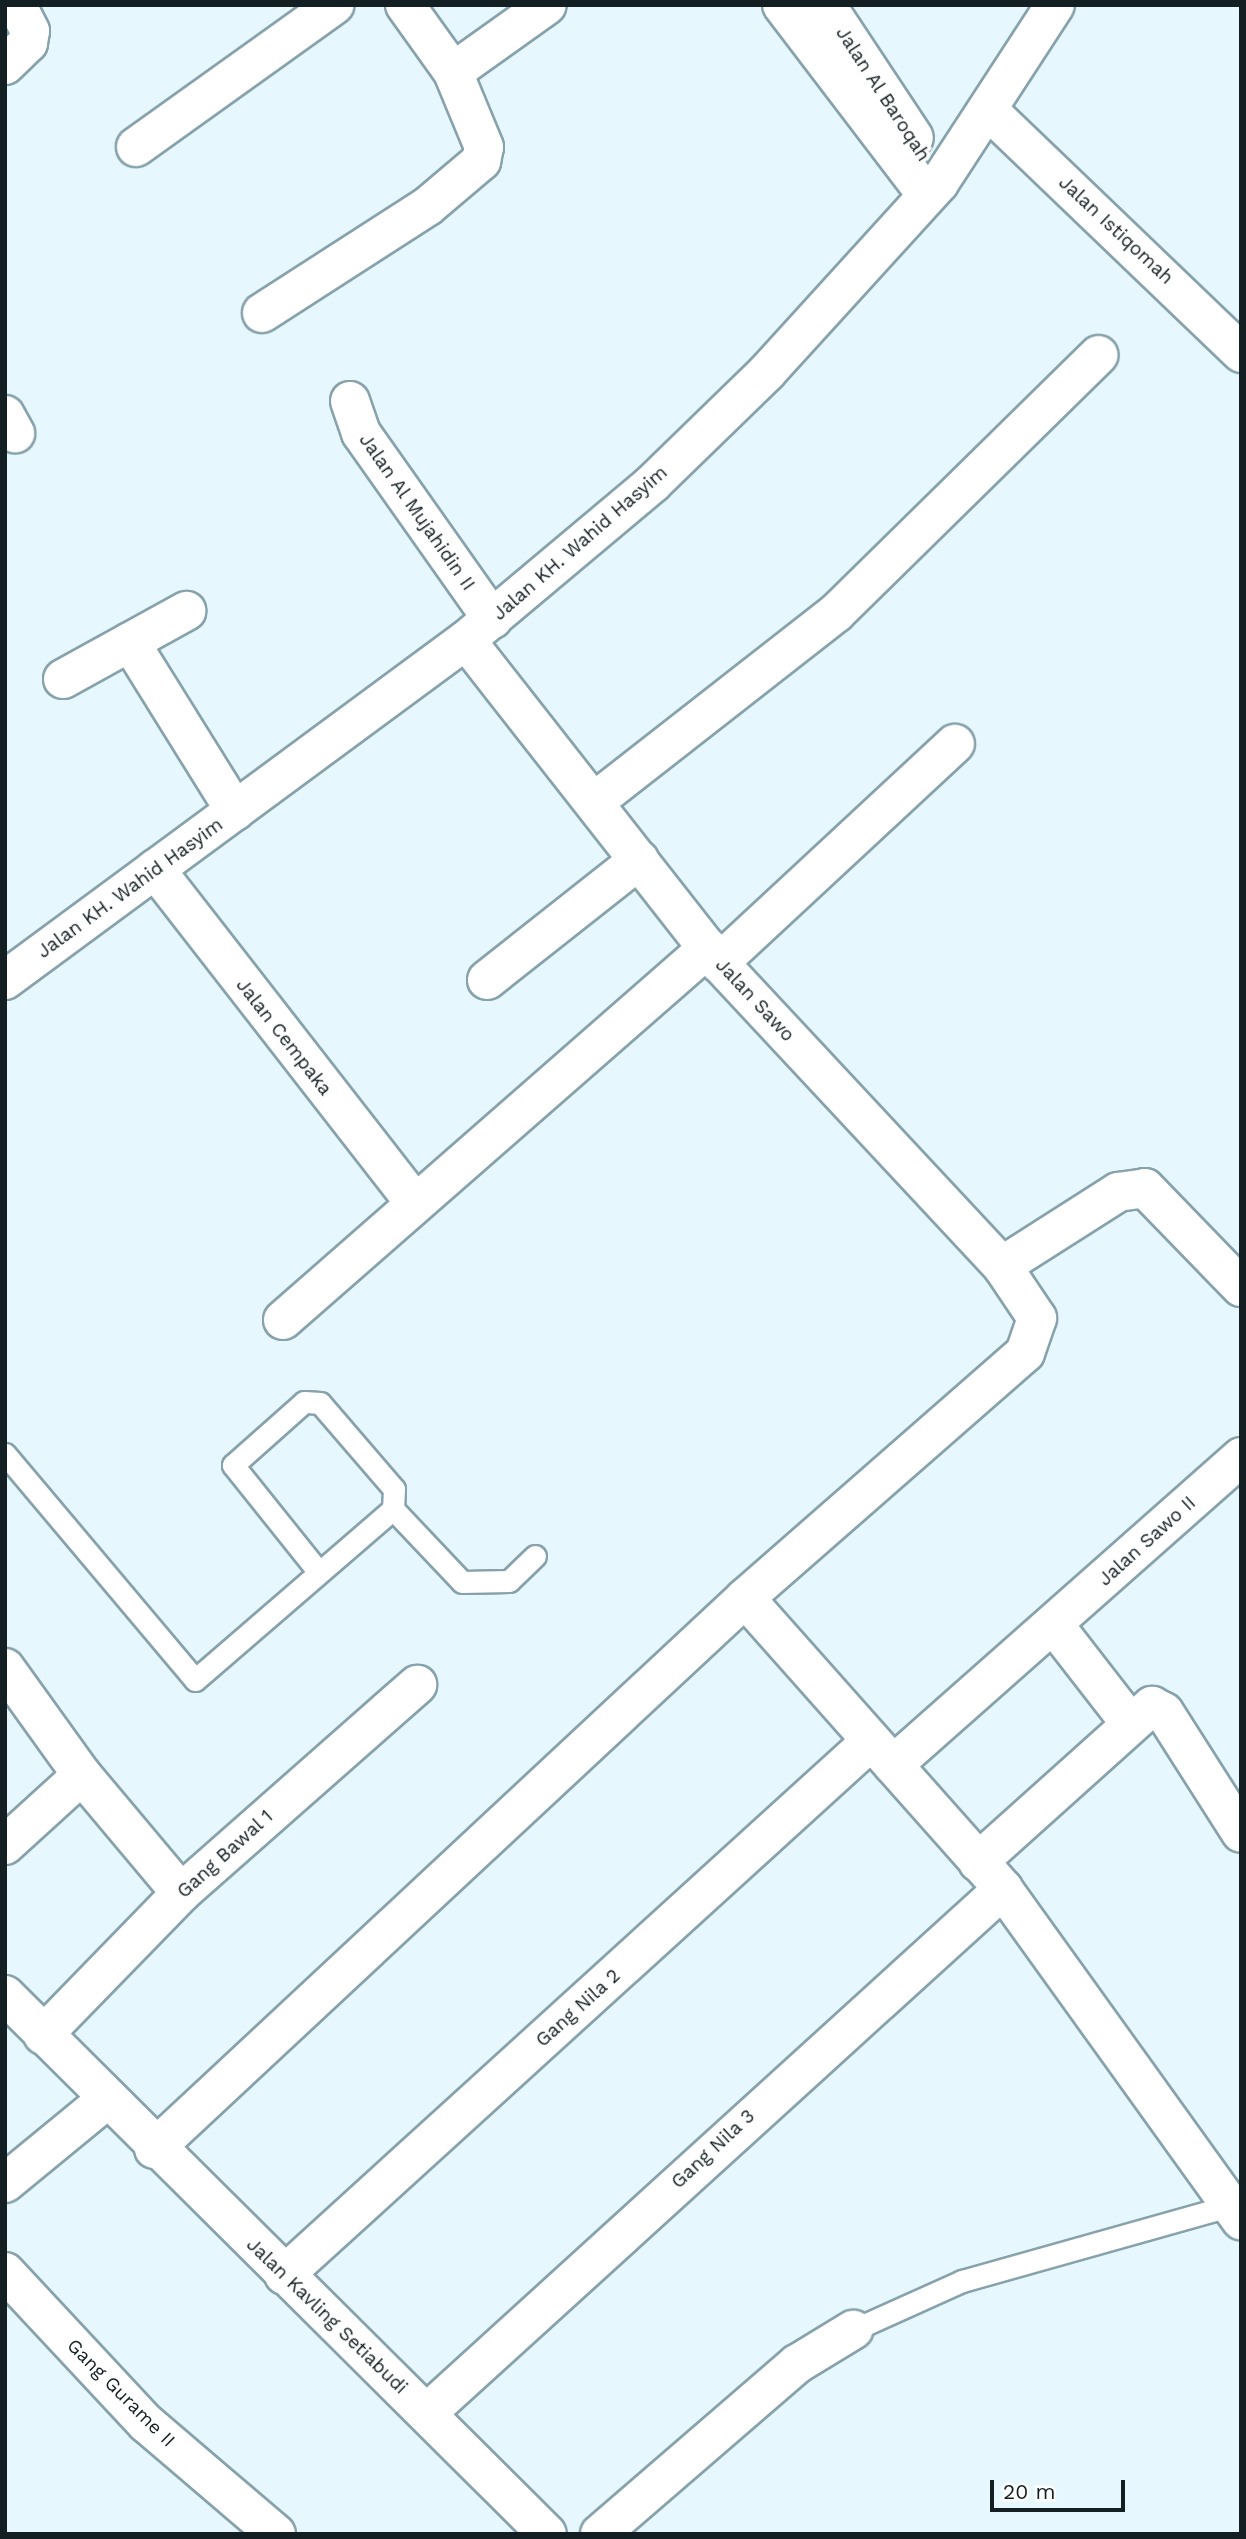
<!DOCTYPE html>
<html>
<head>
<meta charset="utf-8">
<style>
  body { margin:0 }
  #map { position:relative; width:1246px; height:2539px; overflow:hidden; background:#e6f8fe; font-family:"Work Sans",sans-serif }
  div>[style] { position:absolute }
  .roads { filter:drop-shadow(2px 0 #87a2ac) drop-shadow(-2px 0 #87a2ac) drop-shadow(0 2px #87a2ac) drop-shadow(0 -2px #87a2ac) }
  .service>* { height:21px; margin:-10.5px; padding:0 10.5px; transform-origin:10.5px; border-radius:10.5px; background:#fff }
  .minor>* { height:38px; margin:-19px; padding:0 19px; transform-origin:19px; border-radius:19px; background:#fff }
  .tertiary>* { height:38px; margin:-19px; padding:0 19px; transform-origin:19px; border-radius:19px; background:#fff }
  span { translate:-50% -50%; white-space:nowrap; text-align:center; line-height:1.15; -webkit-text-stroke:7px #fff; paint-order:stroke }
  .street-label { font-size:19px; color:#141f23 }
  .frame { position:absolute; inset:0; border:7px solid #141f23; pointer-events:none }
  .scale { position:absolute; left:990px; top:2480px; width:135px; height:32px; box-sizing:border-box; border:4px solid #141f23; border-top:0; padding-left:9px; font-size:21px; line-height:24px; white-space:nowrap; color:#141f23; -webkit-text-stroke:5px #fff; paint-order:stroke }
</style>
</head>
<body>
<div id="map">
  <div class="roads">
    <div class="service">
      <div style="left:5px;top:1454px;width:295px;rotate:49.9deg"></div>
      <div style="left:195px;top:1680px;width:262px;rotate:-40.8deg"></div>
      <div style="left:393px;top:1509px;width:20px;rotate:-87deg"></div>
      <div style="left:394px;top:1489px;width:113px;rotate:-130.7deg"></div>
      <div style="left:320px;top:1403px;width:16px;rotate:-176deg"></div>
      <div style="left:304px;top:1402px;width:95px;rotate:138.4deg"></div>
      <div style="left:233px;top:1465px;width:134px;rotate:51.3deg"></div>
      <div style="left:393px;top:1509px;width:100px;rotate:46.6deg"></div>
      <div style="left:462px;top:1582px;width:47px;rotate:-1.2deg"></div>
      <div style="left:509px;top:1581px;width:36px;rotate:-44deg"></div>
      <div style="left:853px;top:2330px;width:120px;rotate:-24.2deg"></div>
      <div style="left:962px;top:2281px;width:280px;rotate:-15.7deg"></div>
    </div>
    <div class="minor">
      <div style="left:405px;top:5px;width:82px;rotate:54.4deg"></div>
      <div style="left:453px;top:72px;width:115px;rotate:-35.5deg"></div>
      <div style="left:782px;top:5px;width:238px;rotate:52.7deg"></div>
      <div style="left:826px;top:5px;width:159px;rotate:56.5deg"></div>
      <div style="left:5px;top:65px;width:32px;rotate:-44deg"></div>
      <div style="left:28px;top:43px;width:12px;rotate:-81deg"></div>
      <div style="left:30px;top:31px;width:29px;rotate:-117deg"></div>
      <div style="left:988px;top:110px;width:351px;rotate:43.8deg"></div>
      <div style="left:136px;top:147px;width:244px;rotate:-35.6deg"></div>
      <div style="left:262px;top:313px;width:197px;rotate:-32.8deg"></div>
      <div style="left:428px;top:206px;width:70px;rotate:-40.3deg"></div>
      <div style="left:481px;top:161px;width:14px;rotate:-78deg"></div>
      <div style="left:484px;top:147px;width:81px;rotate:-112.5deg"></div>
      <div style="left:350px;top:401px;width:34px;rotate:71deg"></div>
      <div style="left:361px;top:433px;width:228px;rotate:54.8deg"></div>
      <div style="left:5px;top:415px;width:21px;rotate:61deg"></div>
      <div style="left:130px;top:642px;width:199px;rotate:58.1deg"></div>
      <div style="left:63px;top:679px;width:141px;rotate:-28.9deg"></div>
      <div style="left:594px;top:802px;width:307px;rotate:-38deg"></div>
      <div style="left:836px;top:613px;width:368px;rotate:-44.5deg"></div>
      <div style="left:155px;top:869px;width:423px;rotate:52.1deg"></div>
      <div style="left:719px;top:963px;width:322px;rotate:-42.9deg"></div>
      <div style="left:487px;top:980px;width:194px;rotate:-38.3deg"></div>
      <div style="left:1002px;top:1266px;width:138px;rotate:-32.5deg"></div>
      <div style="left:1118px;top:1192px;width:27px;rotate:-8deg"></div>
      <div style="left:1145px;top:1188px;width:138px;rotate:45.9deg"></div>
      <div style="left:283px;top:1320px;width:565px;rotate:-41.2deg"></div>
      <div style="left:745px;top:1598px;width:389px;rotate:48.4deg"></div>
      <div style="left:1003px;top:1889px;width:408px;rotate:54.3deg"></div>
      <div style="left:1054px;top:1625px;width:124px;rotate:52.2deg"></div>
      <div style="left:5px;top:1668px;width:132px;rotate:54.3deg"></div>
      <div style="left:82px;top:1775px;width:154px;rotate:50deg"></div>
      <div style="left:893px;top:1765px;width:465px;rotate:-41.5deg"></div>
      <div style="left:5px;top:1845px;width:104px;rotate:-42.3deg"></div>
      <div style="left:978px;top:1862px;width:234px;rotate:-41.9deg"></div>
      <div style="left:1152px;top:1706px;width:13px;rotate:27deg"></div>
      <div style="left:1164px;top:1712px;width:143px;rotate:57.5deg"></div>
      <div style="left:5px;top:1995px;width:764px;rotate:44.84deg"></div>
      <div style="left:43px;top:2035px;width:198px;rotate:-45.8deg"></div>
      <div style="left:181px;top:1893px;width:315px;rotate:-41.4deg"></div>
      <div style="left:154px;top:2149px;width:808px;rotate:-42.99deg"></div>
      <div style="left:745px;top:1598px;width:372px;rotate:-41.2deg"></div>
      <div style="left:1025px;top:1353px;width:37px;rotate:-71deg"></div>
      <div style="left:1037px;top:1318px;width:63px;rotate:-123.9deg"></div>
      <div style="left:1002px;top:1266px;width:415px;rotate:-133deg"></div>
      <div style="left:719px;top:963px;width:410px;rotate:-128.1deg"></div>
      <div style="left:5px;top:2183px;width:129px;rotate:-39.4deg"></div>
      <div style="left:5px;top:2272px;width:207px;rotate:47deg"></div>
      <div style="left:146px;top:2423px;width:171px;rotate:40.5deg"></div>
      <div style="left:284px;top:2275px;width:794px;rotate:-42.29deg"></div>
      <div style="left:427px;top:2413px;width:779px;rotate:-42.29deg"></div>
      <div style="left:600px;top:2534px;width:260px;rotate:-40.8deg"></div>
      <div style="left:797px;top:2364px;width:66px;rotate:-31.3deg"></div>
    </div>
    <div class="tertiary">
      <div style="left:5px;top:980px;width:573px;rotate:-36.41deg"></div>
      <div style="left:466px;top:640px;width:244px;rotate:-40deg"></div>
      <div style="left:653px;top:483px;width:159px;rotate:-44.2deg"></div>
      <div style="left:767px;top:372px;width:256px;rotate:-47.7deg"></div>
      <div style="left:939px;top:183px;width:212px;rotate:-56.9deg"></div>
    </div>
  </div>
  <div class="street-label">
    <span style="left:883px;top:94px;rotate:57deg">Jalan Al Baroqah</span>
    <span style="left:1116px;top:230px;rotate:43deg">Jalan Istiqomah</span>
    <span style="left:417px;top:512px;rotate:55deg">Jalan Al Mujahidin II</span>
    <span style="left:580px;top:543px;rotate:-41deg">Jalan KH. Wahid Hasyim</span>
    <span style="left:130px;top:888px;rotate:-36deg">Jalan KH. Wahid Hasyim</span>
    <span style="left:755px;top:1000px;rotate:47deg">Jalan Sawo</span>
    <span style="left:284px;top:1037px;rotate:52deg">Jalan Cempaka</span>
    <span style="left:1147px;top:1541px;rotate:-42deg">Jalan Sawo II</span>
    <span style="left:225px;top:1854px;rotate:-42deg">Gang Bawal 1</span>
    <span style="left:578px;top:2008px;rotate:-42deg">Gang Nila 2</span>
    <span style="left:713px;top:2149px;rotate:-43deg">Gang Nila 3</span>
    <span style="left:327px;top:2316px;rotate:44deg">Jalan Kavling Setiabudi</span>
    <span style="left:121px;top:2393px;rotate:45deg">Gang Gurame II</span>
  </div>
  <div class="frame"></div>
  <div class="scale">20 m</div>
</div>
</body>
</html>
